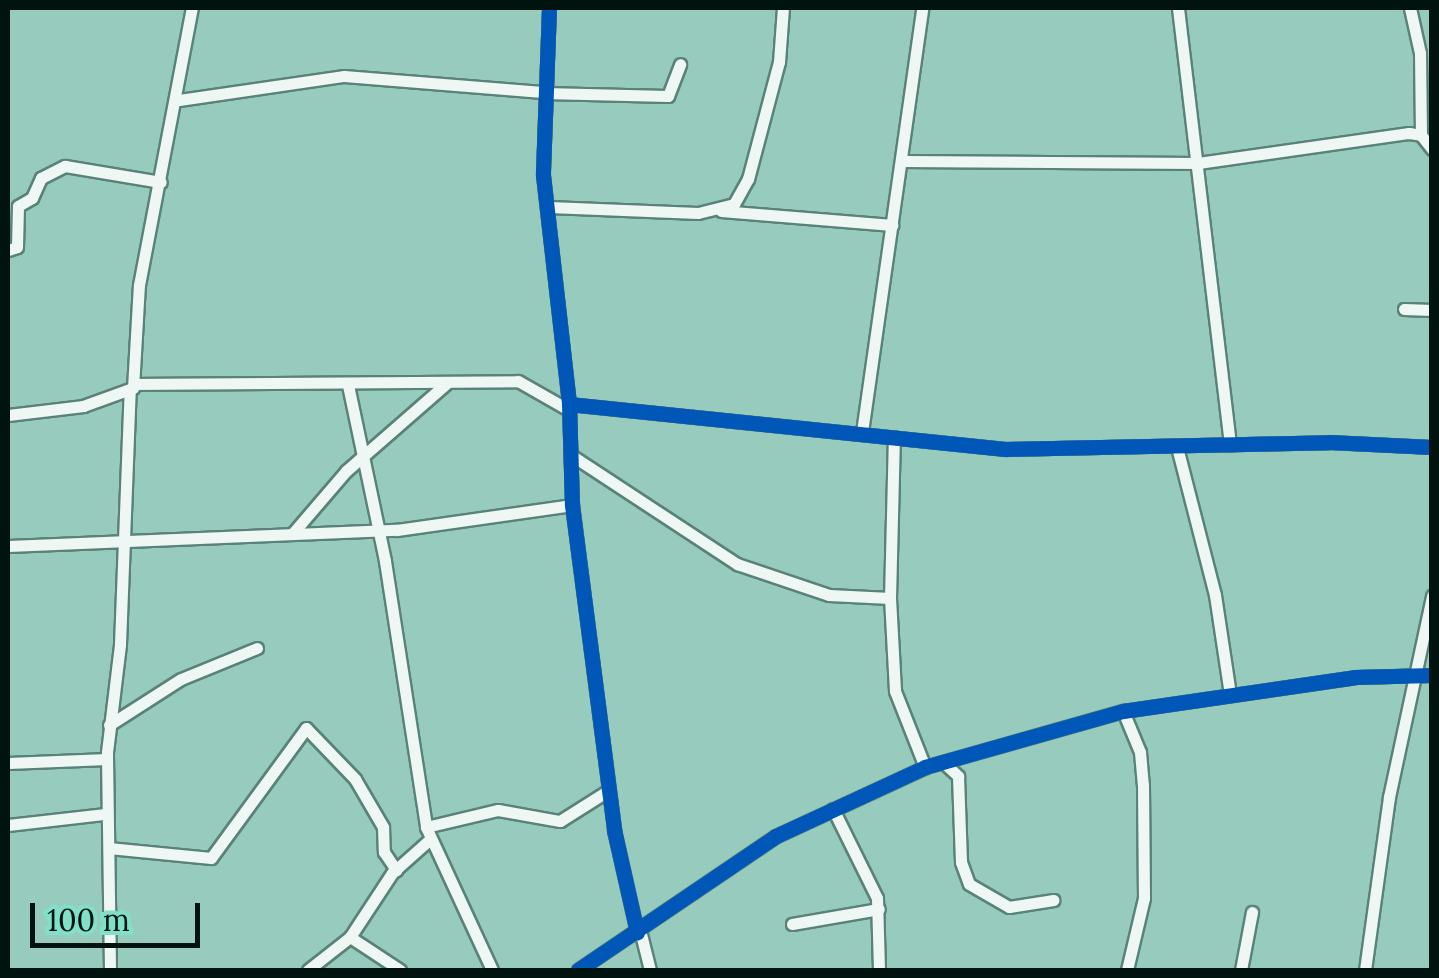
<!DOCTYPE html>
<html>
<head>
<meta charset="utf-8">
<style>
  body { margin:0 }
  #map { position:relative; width:1439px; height:978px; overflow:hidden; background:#96cbbe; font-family:Lora,serif }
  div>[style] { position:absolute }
  .roads { filter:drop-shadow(2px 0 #5a8279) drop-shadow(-2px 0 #5a8279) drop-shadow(0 2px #5a8279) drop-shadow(0 -2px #5a8279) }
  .minor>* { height:11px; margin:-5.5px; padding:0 5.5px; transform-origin:5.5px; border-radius:5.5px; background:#eff7f5 }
  .cycleway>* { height:15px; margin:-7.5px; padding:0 7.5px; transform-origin:7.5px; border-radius:7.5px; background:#0057b8 }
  span { translate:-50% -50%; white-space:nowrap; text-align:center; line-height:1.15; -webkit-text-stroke:8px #80e1c8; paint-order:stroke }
  .frame { position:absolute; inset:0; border:10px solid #01130e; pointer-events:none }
  .scale { position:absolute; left:30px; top:903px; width:170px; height:45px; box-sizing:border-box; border:5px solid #01130e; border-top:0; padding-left:12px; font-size:30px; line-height:35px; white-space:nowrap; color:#01130e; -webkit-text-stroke:8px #80e1c8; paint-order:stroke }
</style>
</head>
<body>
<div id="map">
  <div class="roads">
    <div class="minor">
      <div style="left:549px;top:8px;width:167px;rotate:92.1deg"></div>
      <div style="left:543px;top:175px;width:230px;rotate:83.5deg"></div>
      <div style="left:569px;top:404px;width:101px;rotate:88.3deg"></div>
      <div style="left:572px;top:505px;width:328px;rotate:82.6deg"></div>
      <div style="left:614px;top:830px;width:105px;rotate:77.3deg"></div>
      <div style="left:1178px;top:8px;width:440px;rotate:83.2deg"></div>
      <div style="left:1410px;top:8px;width:46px;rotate:77.5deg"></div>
      <div style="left:1420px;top:53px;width:82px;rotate:89.3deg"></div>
      <div style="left:544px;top:93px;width:124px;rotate:1.4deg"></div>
      <div style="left:668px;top:96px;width:34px;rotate:-69deg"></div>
      <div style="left:179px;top:100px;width:167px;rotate:-8.3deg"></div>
      <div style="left:344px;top:76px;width:202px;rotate:4.6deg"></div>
      <div style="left:903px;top:161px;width:295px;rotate:0.4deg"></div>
      <div style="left:1198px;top:163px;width:213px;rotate:-8.1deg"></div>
      <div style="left:1409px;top:133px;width:12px;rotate:9deg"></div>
      <div style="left:1421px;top:135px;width:18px;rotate:52deg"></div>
      <div style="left:549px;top:207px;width:149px;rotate:2.3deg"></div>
      <div style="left:698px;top:213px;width:37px;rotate:-14deg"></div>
      <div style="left:734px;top:204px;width:29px;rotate:-61deg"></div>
      <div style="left:748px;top:179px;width:121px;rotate:-75.2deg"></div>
      <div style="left:779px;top:62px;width:54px;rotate:-85.8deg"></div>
      <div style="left:721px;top:211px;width:172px;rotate:4.7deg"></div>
      <div style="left:8px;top:250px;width:9px;rotate:-18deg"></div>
      <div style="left:17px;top:247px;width:41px;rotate:-88.6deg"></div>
      <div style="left:18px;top:206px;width:16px;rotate:-30deg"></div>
      <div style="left:32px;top:198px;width:22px;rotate:-66deg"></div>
      <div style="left:41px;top:178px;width:27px;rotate:-27deg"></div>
      <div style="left:65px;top:166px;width:97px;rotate:9.5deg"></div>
      <div style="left:1404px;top:309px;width:28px;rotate:2deg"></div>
      <div style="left:134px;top:384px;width:384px;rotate:-0.4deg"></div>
      <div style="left:518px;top:381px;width:59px;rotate:29.6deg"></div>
      <div style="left:348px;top:385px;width:180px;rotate:78.1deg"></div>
      <div style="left:385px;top:561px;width:269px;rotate:81.2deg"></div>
      <div style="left:426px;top:827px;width:157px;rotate:65.2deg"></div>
      <div style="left:569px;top:404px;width:438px;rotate:5.9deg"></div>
      <div style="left:1005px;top:449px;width:324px;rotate:-1.2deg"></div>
      <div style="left:1329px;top:442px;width:103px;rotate:2.8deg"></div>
      <div style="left:8px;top:415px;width:76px;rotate:-6.8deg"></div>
      <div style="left:83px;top:406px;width:53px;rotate:-19.8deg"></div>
      <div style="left:133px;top:388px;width:103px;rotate:-86.7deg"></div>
      <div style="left:139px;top:285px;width:282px;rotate:-79.2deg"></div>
      <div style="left:862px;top:432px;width:428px;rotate:-81.9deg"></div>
      <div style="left:1177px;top:447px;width:153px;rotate:75.6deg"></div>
      <div style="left:1215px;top:595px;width:100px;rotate:81.4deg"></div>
      <div style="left:571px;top:455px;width:199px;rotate:33.3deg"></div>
      <div style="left:737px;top:564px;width:97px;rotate:18.6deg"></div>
      <div style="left:829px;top:595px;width:61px;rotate:2.8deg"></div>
      <div style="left:890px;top:598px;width:93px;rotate:86.9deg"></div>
      <div style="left:895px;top:691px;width:82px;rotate:68.5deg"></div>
      <div style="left:292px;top:534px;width:83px;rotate:-49.4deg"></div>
      <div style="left:346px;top:471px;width:135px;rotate:-41.1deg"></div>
      <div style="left:8px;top:546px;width:389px;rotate:-2.4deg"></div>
      <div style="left:397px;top:530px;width:177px;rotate:-8.1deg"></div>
      <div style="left:890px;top:598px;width:161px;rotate:-88.6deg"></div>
      <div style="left:1123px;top:711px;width:44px;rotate:67.5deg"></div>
      <div style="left:1140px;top:752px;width:33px;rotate:85deg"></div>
      <div style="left:1143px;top:785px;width:113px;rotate:89.5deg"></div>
      <div style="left:1144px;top:898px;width:74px;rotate:103.3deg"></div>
      <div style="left:109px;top:725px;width:85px;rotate:-32.6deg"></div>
      <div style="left:181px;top:679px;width:82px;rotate:-22.2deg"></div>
      <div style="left:943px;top:762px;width:21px;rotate:43deg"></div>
      <div style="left:958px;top:776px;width:86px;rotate:88deg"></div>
      <div style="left:961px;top:862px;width:23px;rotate:70deg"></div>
      <div style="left:969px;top:884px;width:46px;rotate:29.9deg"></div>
      <div style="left:1009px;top:907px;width:45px;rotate:-9deg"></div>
      <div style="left:8px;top:763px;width:99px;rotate:-2.3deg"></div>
      <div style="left:833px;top:809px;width:99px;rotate:63.7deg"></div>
      <div style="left:877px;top:898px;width:72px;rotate:88.4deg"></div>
      <div style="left:8px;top:825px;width:98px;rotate:-6.5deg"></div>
      <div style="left:426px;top:827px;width:74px;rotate:-13.3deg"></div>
      <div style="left:498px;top:810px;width:63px;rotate:10.1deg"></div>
      <div style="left:560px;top:821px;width:58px;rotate:-32.3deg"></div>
      <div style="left:109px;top:848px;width:102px;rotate:5.6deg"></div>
      <div style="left:211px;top:858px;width:161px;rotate:-53.8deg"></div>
      <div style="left:306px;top:728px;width:71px;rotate:46.1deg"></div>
      <div style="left:355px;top:779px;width:56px;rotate:59.7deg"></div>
      <div style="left:383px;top:827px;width:25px;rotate:88deg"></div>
      <div style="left:384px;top:852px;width:22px;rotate:56deg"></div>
      <div style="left:792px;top:924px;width:88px;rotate:-9.8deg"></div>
      <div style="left:640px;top:930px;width:41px;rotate:76deg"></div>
      <div style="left:350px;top:937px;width:60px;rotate:33.4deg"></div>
      <div style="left:110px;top:970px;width:218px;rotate:-90.8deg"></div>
      <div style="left:107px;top:752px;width:109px;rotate:-83.1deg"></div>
      <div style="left:120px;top:644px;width:255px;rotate:-87.8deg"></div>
      <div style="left:308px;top:970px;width:53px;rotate:-38.2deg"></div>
      <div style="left:350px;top:937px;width:77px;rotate:-56.7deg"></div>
      <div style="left:392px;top:873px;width:50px;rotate:-41.7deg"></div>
      <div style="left:578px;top:970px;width:239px;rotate:-34.1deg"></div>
      <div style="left:776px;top:836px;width:164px;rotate:-24.8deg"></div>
      <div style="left:925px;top:767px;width:206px;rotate:-15.8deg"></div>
      <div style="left:1123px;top:711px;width:234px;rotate:-8.3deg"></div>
      <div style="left:1355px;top:677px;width:77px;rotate:-1.5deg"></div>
      <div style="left:1241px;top:970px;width:59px;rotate:-79.3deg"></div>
      <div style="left:1365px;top:970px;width:175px;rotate:-82.1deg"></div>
      <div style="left:1389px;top:797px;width:206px;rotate:-77.9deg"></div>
    </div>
  </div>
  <div class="cycleway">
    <div style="left:549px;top:8px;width:167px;rotate:92.1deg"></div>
    <div style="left:543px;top:175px;width:230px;rotate:83.5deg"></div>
    <div style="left:569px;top:404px;width:101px;rotate:88.3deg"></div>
    <div style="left:572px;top:505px;width:328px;rotate:82.6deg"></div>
    <div style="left:614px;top:830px;width:105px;rotate:77.3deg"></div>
    <div style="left:569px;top:404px;width:438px;rotate:5.9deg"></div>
    <div style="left:1005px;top:449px;width:324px;rotate:-1.2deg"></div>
    <div style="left:1329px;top:442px;width:103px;rotate:2.8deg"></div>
    <div style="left:578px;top:970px;width:239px;rotate:-34.1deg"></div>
    <div style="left:776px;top:836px;width:164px;rotate:-24.8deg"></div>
    <div style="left:925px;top:767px;width:206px;rotate:-15.8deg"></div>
    <div style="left:1123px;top:711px;width:234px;rotate:-8.3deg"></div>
    <div style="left:1355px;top:677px;width:77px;rotate:-1.5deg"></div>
  </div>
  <div class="frame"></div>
  <div class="scale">100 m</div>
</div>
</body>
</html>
